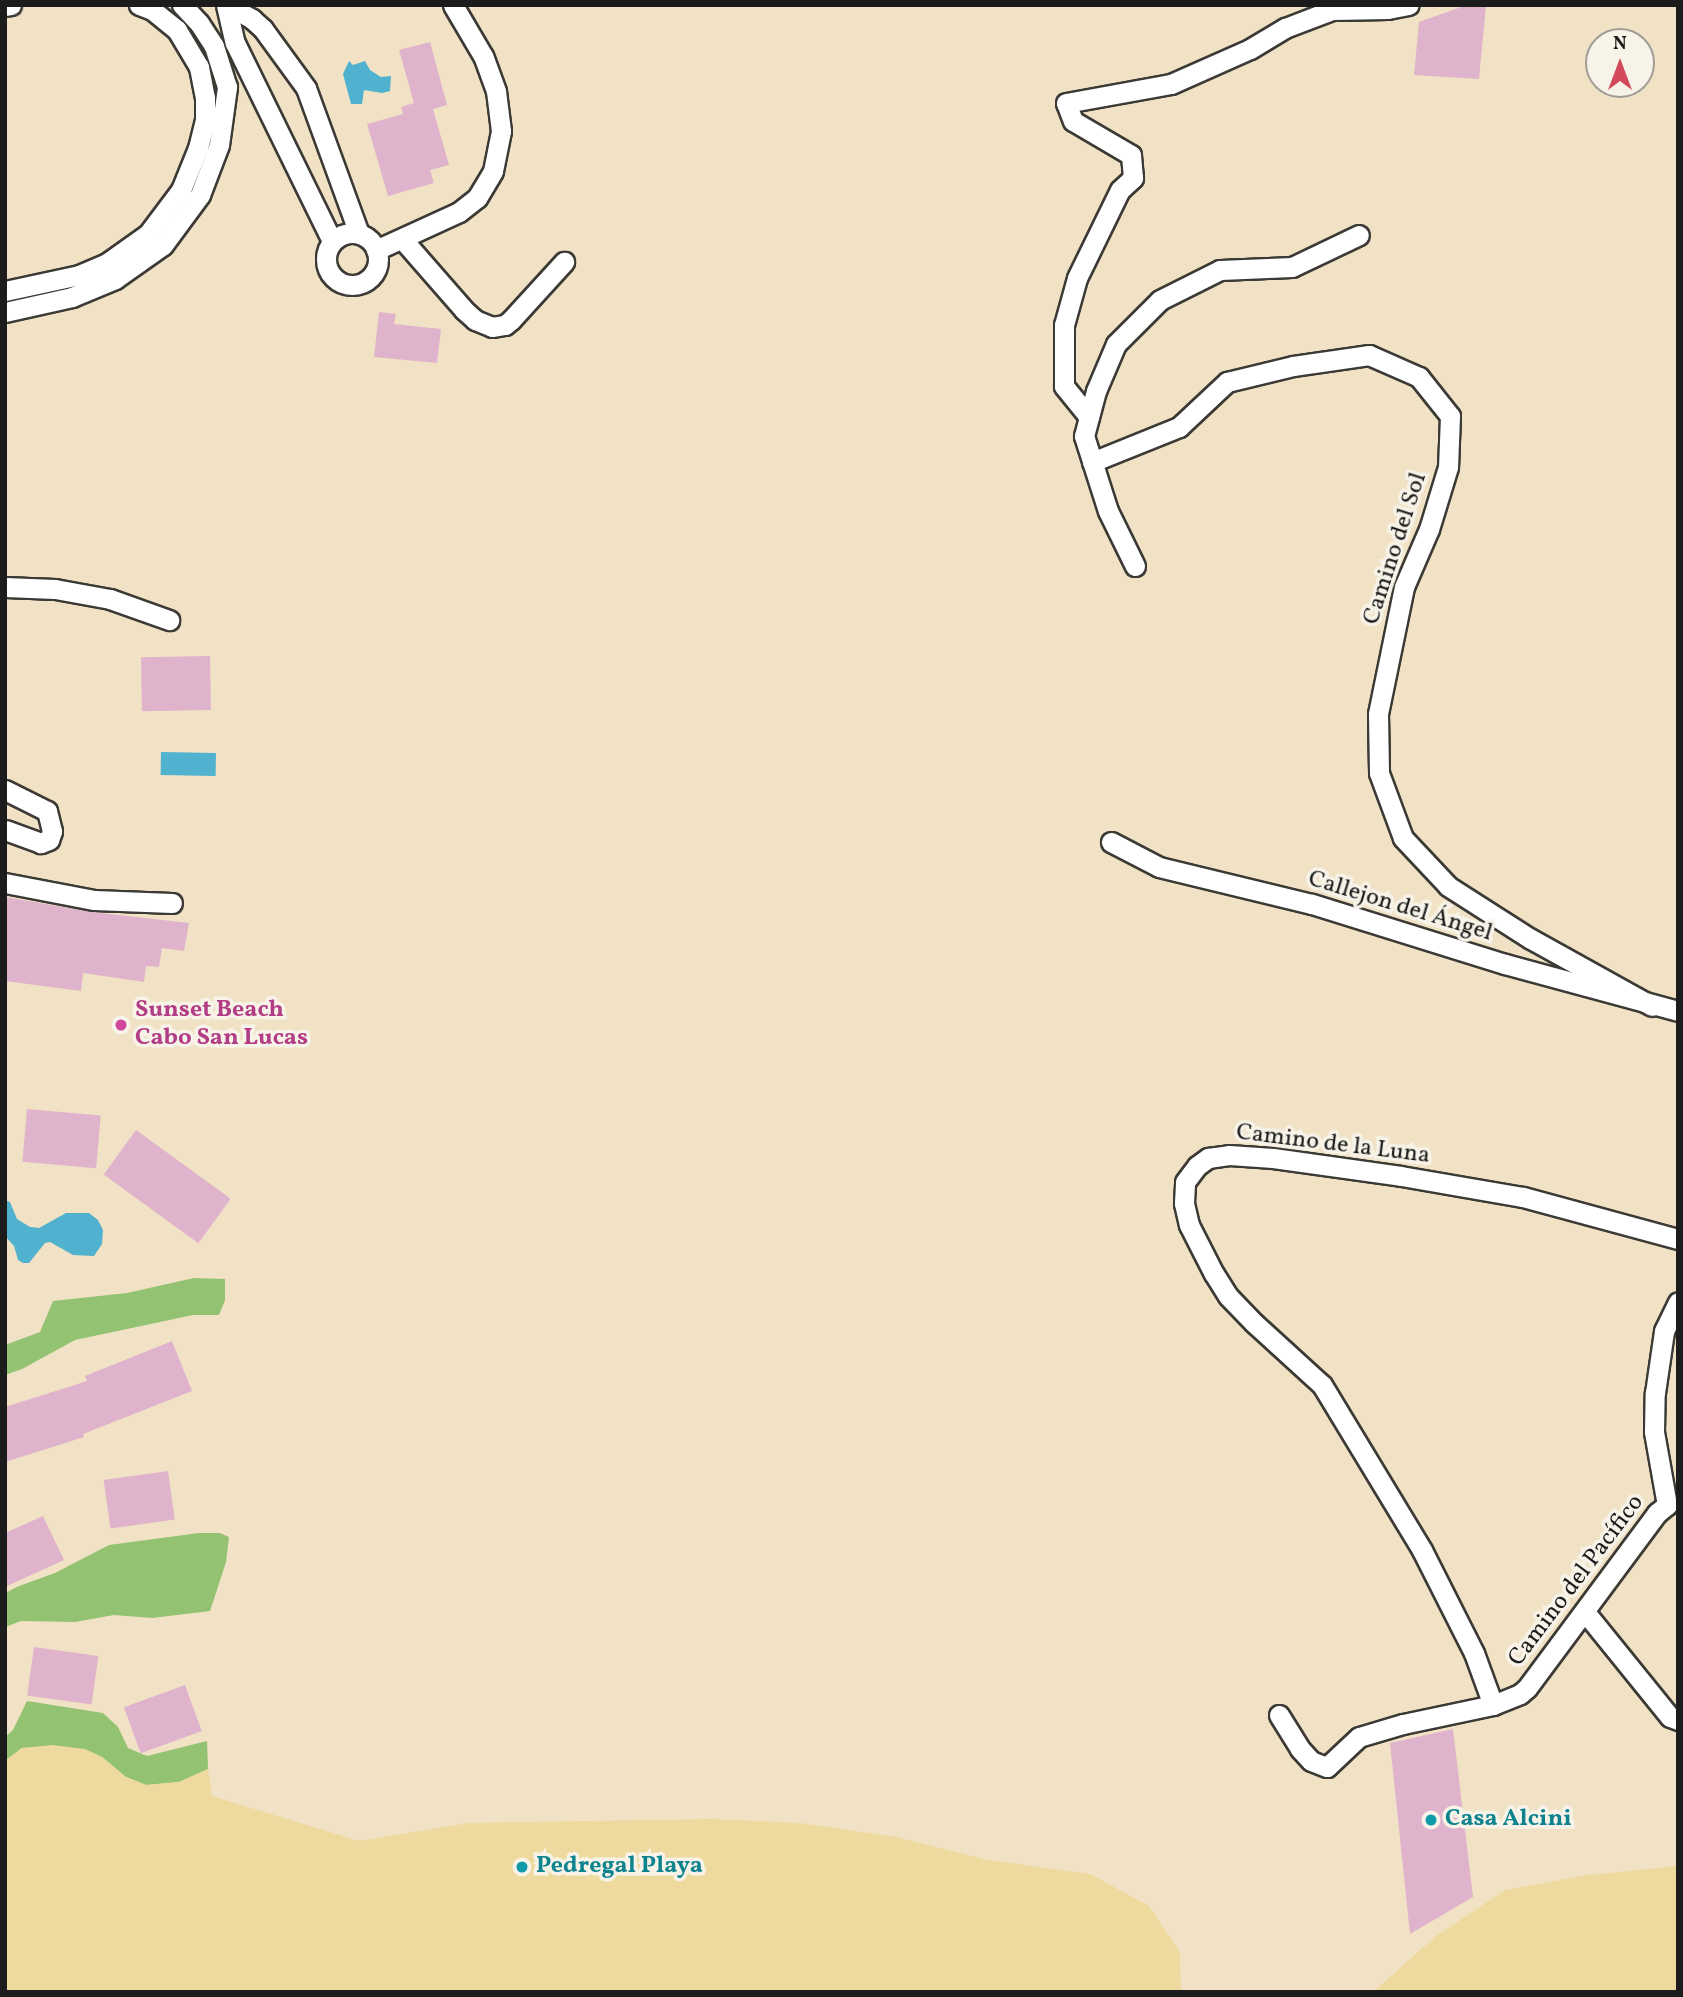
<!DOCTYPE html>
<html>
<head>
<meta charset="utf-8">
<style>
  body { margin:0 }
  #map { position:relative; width:1683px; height:1997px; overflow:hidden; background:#f1e2c5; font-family:Vollkorn,serif }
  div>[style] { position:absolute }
  .green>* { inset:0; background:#92c272 }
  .sand>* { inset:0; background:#eeda9e }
  .water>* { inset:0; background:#50b2cf; transform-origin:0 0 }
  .building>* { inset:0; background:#e0b3cc; transform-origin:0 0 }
  .roads { filter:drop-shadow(2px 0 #3c3a35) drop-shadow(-2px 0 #3c3a35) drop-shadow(0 2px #3c3a35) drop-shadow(0 -2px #3c3a35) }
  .minor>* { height:19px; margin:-9.5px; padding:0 9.5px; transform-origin:9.5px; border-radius:9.5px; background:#fff }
  .minor>.ring { margin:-9.5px; padding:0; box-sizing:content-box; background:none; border:19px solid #fff; border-radius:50% }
  .dots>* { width:19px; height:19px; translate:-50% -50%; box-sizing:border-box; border:4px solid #f7f3e8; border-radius:50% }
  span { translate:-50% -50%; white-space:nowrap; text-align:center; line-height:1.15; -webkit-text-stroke:7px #f7f3e8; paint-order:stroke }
  .street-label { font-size:24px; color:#1c1c1c }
  .hotel-label { font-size:24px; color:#b23c85; font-weight:700 }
  .left { translate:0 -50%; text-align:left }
  .culture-label { font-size:24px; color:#0d838f; font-weight:700 }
  .frame { position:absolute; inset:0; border:7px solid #1c1c1c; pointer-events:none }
  .north { position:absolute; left:1585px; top:28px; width:70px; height:70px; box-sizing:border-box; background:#f7f3e8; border:2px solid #9f9d96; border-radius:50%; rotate:0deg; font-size:19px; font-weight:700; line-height:28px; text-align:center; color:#1c1c1c }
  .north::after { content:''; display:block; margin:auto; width:24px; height:32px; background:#d1495b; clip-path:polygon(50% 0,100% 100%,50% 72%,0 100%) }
</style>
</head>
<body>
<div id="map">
  <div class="green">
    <div style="clip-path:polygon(194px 1278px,225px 1279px,225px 1300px,219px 1315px,193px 1315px,75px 1340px,22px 1369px,5px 1375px,5px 1345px,40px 1332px,53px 1301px,127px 1293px)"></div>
    <div style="clip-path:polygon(199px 1533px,220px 1533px,229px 1537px,226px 1562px,210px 1611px,152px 1618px,114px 1615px,75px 1622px,21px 1621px,5px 1627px,5px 1593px,19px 1586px,55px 1573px,109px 1545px)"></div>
    <div style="clip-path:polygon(27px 1701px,103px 1713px,118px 1727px,128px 1748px,147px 1756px,207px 1741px,208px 1769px,179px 1782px,146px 1785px,126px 1777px,102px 1757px,22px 1748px,5px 1761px,5px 1737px,13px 1730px)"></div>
  </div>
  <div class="sand">
    <div style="clip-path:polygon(52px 1745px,85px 1749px,102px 1757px,126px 1777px,146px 1785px,179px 1782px,208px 1769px,212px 1796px,359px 1841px,469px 1823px,713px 1819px,800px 1823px,896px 1837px,988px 1860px,1090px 1874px,1149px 1906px,1180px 1952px,1181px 1992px,5px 1992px,5px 1761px,22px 1748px)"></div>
    <div style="clip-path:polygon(1678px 1866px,1678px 1992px,1373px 1992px,1436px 1936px,1505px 1890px,1588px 1875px)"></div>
  </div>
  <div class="water">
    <div style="clip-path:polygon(349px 61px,353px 65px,365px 61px,370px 70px,381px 77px,391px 76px,390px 91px,382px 93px,364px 90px,362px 104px,351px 104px,343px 74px)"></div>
    <div style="left:161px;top:752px;width:55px;height:23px;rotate:1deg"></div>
    <div style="clip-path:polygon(5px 1200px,10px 1202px,17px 1219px,30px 1227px,39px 1228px,66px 1213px,89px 1213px,98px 1220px,103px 1230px,102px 1244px,94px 1256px,73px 1255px,50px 1242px,45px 1243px,29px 1263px,23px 1263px,18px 1260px,14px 1246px,5px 1236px)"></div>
  </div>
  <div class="building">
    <div style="clip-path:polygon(1467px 5px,1486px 6px,1479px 79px,1414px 75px,1419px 22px)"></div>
    <div style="clip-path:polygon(430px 42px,447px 105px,433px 109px,449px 165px,430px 170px,434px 183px,388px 196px,367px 124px,403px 114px,401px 107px,414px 103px,399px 50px)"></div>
    <div style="clip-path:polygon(379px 312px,396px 314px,394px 324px,441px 329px,437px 363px,374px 357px)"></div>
    <div style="left:210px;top:656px;width:54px;height:69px;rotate:89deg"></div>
    <div style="clip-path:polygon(5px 897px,92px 912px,189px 923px,184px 951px,162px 948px,159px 967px,146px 966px,144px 982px,83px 973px,81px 991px,5px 981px)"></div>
    <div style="left:27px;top:1109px;width:74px;height:53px;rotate:5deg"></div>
    <div style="left:136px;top:1130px;width:117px;height:55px;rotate:36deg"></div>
    <div style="clip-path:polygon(172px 1341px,192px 1391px,83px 1434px,84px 1437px,5px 1462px,5px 1407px,87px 1381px,85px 1376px)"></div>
    <div style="left:168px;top:1471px;width:49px;height:65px;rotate:82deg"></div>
    <div style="clip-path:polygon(43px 1516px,64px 1560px,5px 1587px,5px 1533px)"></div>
    <div style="left:34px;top:1647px;width:65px;height:49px;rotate:8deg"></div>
    <div style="left:185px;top:1685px;width:49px;height:65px;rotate:70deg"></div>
    <div style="clip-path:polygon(1453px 1729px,1473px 1897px,1410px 1934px,1390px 1743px)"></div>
  </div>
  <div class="roads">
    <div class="minor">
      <div style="left:226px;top:5px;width:39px;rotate:77deg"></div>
      <div style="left:235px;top:43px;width:220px;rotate:63.9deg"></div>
      <div style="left:227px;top:5px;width:29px;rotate:29deg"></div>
      <div style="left:252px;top:19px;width:15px;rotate:42deg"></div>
      <div style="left:263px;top:29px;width:73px;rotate:53.9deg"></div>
      <div style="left:306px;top:88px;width:155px;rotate:70deg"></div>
      <div style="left:5px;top:6px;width:6px;rotate:-9deg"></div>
      <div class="ring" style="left:326px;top:233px;width:33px;height:33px"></div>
      <div style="left:403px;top:240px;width:93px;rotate:48.9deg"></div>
      <div style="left:464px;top:310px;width:15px;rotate:42deg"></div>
      <div style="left:475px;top:320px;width:18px;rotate:22deg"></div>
      <div style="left:492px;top:327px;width:13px;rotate:-9deg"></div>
      <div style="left:505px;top:325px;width:8px;rotate:-40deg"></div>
      <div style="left:511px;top:320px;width:79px;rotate:-47.6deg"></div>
      <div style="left:376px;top:250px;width:91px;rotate:-24.6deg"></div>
      <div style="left:459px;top:212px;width:23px;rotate:-38deg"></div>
      <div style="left:477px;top:198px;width:31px;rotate:-59deg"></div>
      <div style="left:493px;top:171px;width:41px;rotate:-78.7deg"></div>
      <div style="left:501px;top:131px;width:40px;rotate:-97.1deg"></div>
      <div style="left:496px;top:91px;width:37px;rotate:-110deg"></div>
      <div style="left:483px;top:56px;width:59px;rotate:-120.5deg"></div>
      <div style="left:5px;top:291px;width:76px;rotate:-12.2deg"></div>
      <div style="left:79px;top:275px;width:30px;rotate:-23deg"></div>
      <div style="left:107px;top:263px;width:50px;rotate:-35.3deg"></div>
      <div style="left:148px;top:234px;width:55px;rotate:-53.1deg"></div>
      <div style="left:181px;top:190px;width:45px;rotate:-68deg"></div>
      <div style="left:198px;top:148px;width:30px;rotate:-76deg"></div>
      <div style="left:205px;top:119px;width:21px;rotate:-90deg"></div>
      <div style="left:205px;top:98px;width:32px;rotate:-101deg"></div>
      <div style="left:199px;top:67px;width:43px;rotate:-120.7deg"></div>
      <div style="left:177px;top:30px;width:32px;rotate:-141deg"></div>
      <div style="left:152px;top:10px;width:14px;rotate:-159deg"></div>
      <div style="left:5px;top:312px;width:69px;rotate:-12.6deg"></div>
      <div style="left:72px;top:297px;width:47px;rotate:-22.7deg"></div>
      <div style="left:115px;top:279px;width:59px;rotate:-35.3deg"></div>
      <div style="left:163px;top:245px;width:62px;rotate:-53.5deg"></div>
      <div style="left:200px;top:195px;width:53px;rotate:-69.2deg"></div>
      <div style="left:219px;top:145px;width:59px;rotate:-82.1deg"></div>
      <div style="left:227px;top:87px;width:43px;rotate:-107.6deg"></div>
      <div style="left:214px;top:46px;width:27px;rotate:-123deg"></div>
      <div style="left:199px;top:23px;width:25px;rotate:-133deg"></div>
      <div style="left:1089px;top:417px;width:40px;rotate:-129deg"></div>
      <div style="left:1064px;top:386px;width:61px;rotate:-90deg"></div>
      <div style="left:1064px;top:325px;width:49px;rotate:-74.5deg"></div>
      <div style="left:1077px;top:278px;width:98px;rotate:-64deg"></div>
      <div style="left:1120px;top:190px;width:18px;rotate:-43deg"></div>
      <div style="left:1133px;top:178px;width:23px;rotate:-95deg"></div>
      <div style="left:1131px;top:155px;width:67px;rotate:-149.6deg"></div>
      <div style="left:1073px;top:121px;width:19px;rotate:-111deg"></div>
      <div style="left:1066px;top:103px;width:107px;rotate:-10.3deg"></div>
      <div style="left:1171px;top:84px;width:86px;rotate:-23.9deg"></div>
      <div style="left:1250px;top:49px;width:41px;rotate:-31deg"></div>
      <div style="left:1285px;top:28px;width:50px;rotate:-21deg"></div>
      <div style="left:1332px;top:10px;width:56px;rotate:-1deg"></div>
      <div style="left:1388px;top:9px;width:21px;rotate:-11deg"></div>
      <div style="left:1092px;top:462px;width:94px;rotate:-21.9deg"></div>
      <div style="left:1179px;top:427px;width:66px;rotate:-43.2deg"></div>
      <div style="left:1227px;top:382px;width:68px;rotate:-13.6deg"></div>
      <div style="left:1293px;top:366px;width:77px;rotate:-8.2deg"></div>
      <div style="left:1369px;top:355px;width:55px;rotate:23.7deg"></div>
      <div style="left:1419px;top:377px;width:50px;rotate:51.5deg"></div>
      <div style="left:1450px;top:416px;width:51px;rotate:92.2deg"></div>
      <div style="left:1448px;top:467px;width:65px;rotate:107deg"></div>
      <div style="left:1429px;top:529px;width:63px;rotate:113.3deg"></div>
      <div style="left:1404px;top:587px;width:130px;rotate:101.6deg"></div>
      <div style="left:1378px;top:714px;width:59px;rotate:89deg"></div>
      <div style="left:1379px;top:773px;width:69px;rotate:69.7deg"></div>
      <div style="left:1403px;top:838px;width:66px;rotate:46.8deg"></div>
      <div style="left:1448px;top:886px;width:98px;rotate:32.6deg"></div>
      <div style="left:1531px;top:939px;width:138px;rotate:29deg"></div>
      <div style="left:1135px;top:566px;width:61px;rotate:-116.1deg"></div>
      <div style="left:1108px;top:511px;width:79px;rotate:-107.7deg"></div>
      <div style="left:1084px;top:436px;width:47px;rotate:-75.1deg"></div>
      <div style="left:1096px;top:391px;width:51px;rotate:-66.9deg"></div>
      <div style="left:1116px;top:344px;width:62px;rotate:-45deg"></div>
      <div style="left:1160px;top:300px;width:67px;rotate:-26.6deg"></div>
      <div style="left:1220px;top:270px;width:72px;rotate:-2.4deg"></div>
      <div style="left:1292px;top:267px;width:74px;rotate:-25.5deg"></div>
      <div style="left:5px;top:587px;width:50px;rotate:2.3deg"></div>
      <div style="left:55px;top:589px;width:56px;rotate:10.3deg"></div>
      <div style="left:110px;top:599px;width:63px;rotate:19.6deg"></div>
      <div style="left:5px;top:790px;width:47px;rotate:26.6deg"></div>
      <div style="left:47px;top:811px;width:21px;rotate:76deg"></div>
      <div style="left:52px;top:831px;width:9px;rotate:108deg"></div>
      <div style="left:49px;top:840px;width:9px;rotate:159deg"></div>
      <div style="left:41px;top:843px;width:38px;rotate:-160deg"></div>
      <div style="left:1111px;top:842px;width:54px;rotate:27.5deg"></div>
      <div style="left:1159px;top:867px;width:157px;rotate:13.6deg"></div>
      <div style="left:1312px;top:904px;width:202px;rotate:17.3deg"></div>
      <div style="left:1505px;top:964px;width:179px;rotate:15.2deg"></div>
      <div style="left:5px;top:883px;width:91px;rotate:10.8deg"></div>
      <div style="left:94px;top:900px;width:78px;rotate:2.2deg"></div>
      <div style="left:1585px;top:1612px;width:135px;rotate:51deg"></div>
      <div style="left:1670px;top:1717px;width:9px;rotate:21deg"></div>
      <div style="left:1493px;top:1705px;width:55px;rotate:-110.1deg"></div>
      <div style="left:1474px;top:1653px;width:115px;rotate:-116.8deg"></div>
      <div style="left:1422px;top:1550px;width:193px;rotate:-121.2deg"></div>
      <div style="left:1322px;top:1385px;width:92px;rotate:-137.6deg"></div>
      <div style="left:1254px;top:1323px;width:37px;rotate:-134deg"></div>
      <div style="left:1228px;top:1296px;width:26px;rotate:-122deg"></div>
      <div style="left:1214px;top:1274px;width:55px;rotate:-117deg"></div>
      <div style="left:1189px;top:1225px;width:23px;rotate:-103deg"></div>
      <div style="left:1184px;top:1203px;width:21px;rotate:-87deg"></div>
      <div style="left:1185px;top:1182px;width:20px;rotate:-53deg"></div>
      <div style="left:1197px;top:1166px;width:14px;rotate:-36deg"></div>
      <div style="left:1208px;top:1158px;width:21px;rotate:-8deg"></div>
      <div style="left:1229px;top:1155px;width:44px;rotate:3.9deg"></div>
      <div style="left:1273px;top:1158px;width:129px;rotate:8deg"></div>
      <div style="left:1401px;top:1176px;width:124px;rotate:9.8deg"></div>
      <div style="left:1523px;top:1197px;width:161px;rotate:15.2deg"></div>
      <div style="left:1279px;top:1715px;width:40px;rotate:58deg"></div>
      <div style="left:1300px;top:1749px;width:16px;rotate:47deg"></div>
      <div style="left:1311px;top:1761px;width:17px;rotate:21deg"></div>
      <div style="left:1327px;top:1767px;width:44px;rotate:-43.2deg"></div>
      <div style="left:1359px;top:1737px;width:46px;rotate:-16.5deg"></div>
      <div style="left:1403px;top:1724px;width:92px;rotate:-11.9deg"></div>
      <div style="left:1493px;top:1705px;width:29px;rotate:-22deg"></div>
      <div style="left:1520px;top:1694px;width:9px;rotate:-41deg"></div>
      <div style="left:1527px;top:1688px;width:218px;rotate:-53.4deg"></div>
      <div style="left:1657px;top:1513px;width:13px;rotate:-39deg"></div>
      <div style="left:1667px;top:1505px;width:74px;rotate:-100.1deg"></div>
      <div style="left:1654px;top:1432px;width:39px;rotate:-89deg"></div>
      <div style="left:1655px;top:1393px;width:63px;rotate:-81.7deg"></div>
      <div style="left:1664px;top:1331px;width:32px;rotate:-64deg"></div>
    </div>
  </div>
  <div class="dots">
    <div style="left:121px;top:1025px;background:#d1479c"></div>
    <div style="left:1431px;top:1820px;background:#0f9aa8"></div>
    <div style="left:522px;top:1867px;background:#0f9aa8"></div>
  </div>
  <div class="street-label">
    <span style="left:1396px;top:549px;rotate:-72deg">Camino del Sol</span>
    <span style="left:1400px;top:907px;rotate:17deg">Callejon del Ángel</span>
    <span style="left:1333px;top:1145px;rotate:7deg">Camino de la Luna</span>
    <span style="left:1577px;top:1581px;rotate:-53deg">Camino del Pacífico</span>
  </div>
  <div class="hotel-label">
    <span class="left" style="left:135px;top:1025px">Sunset Beach<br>Cabo San Lucas</span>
  </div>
  <div class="culture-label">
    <span class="left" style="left:1445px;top:1820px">Casa Alcini</span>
    <span class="left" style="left:536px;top:1867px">Pedregal Playa</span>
  </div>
  <div class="frame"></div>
  <div class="north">N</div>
</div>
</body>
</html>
